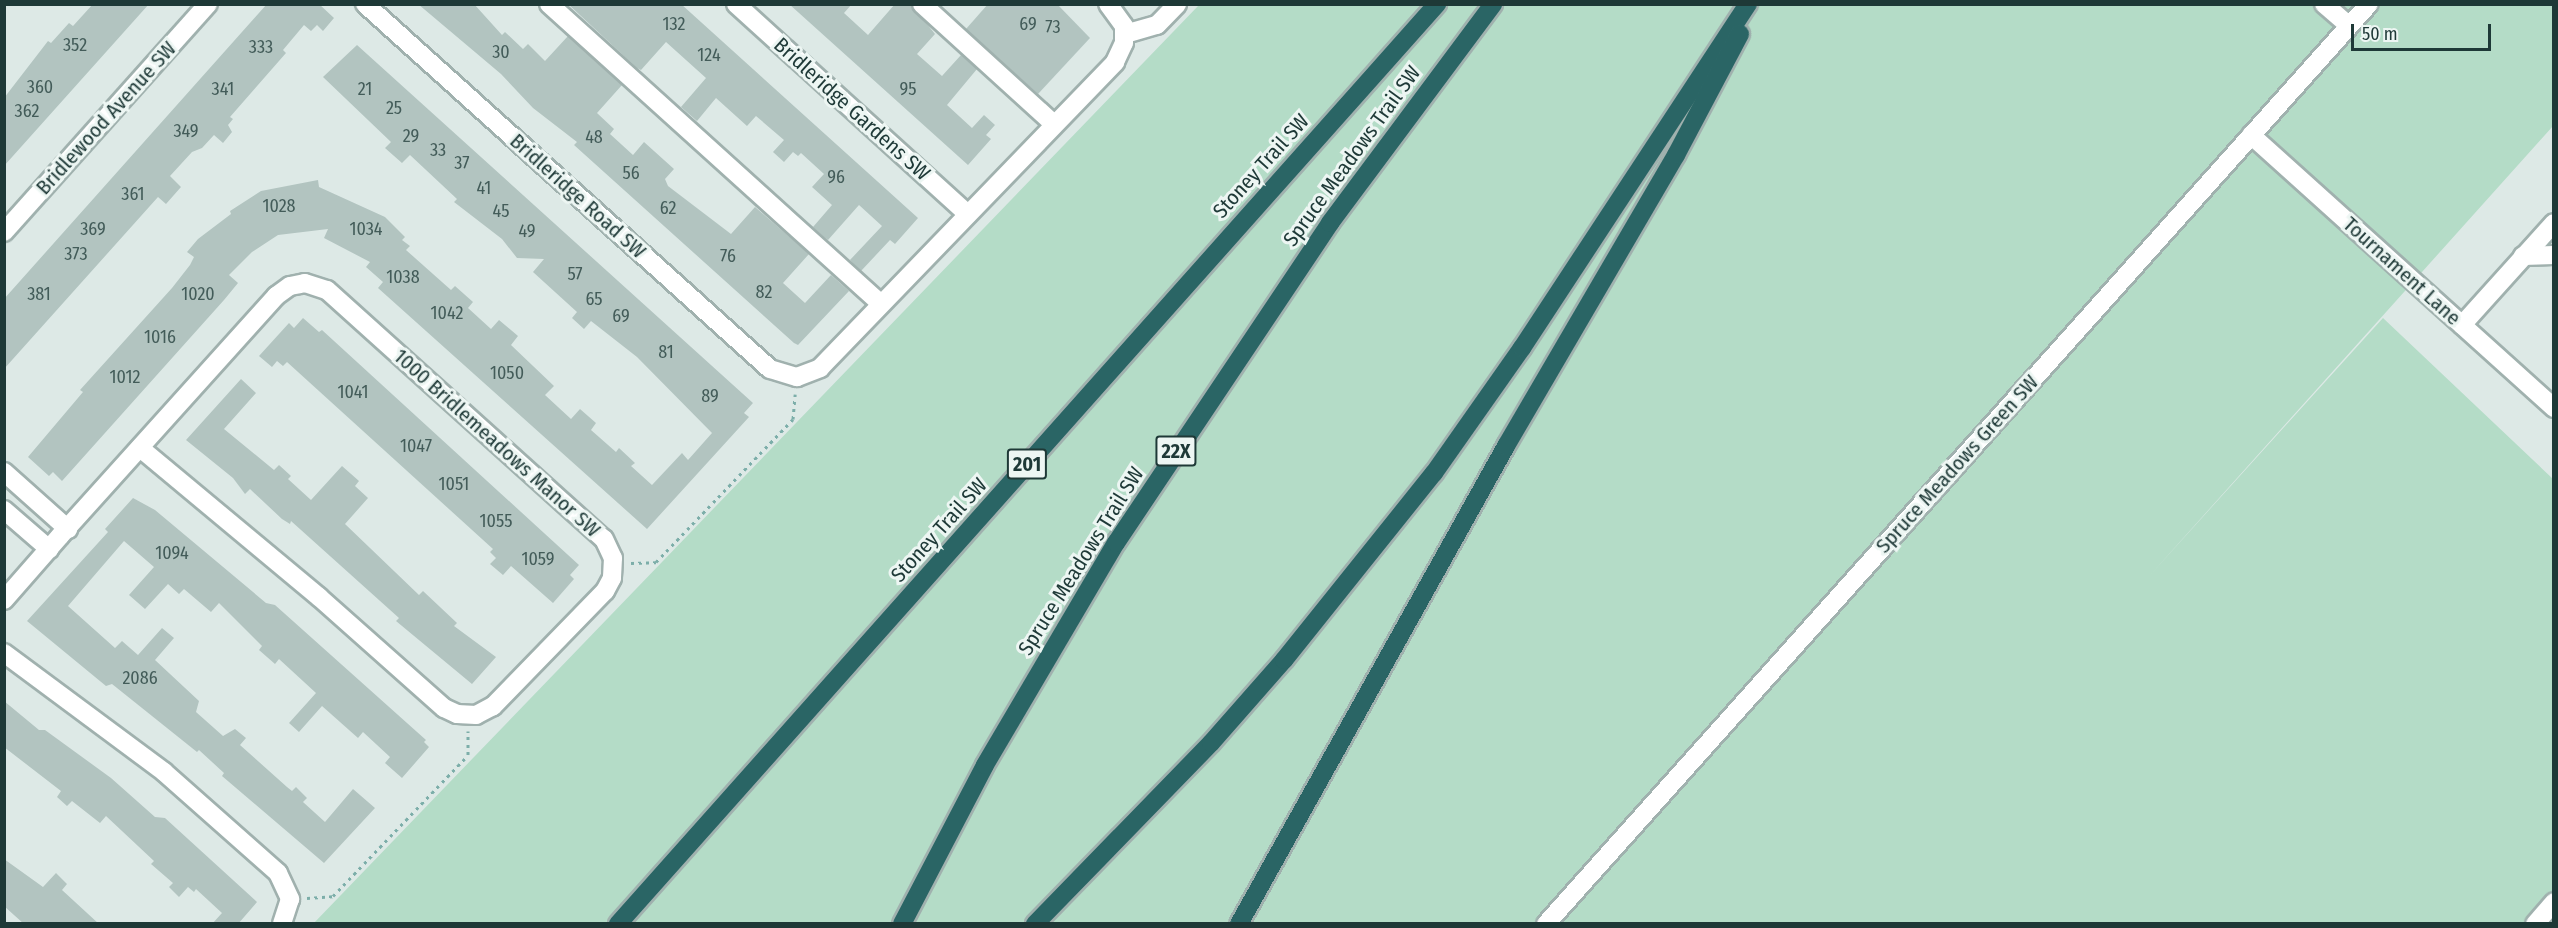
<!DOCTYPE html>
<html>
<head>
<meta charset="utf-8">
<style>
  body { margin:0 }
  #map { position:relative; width:2558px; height:928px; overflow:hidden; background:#dde9e6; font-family:"Fira Sans Condensed",sans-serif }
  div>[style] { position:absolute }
  .green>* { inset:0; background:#b4dcc7 }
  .building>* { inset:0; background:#b2c4c0 }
  .path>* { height:3px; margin-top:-1.5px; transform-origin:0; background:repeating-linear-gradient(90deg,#7caea9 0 3px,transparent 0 7.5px) }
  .roads { filter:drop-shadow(2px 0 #a0b1ae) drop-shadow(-2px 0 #a0b1ae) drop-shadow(0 2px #a0b1ae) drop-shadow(0 -2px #a0b1ae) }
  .minor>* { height:18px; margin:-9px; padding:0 9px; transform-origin:9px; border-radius:9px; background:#fff }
  .highway>* { height:18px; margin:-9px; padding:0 9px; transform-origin:9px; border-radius:9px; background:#2a6565 }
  span { translate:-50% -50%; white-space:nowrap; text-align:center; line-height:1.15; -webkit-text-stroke:6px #edf6f3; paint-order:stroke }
  .number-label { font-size:18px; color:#435c59 }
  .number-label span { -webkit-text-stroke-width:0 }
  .shield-label span { padding:2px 4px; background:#edf6f3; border:2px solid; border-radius:4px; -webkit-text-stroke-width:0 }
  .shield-label { font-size:20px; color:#1e3937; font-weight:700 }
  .street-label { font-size:21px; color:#1e3937 }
  .frame { position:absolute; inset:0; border:6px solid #1e3937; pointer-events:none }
  .scale { position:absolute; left:2351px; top:24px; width:140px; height:27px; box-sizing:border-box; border:3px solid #1e3937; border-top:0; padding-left:8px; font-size:18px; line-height:21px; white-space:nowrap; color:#1e3937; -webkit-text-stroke:4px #edf6f3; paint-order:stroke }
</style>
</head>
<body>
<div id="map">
  <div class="green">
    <div style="clip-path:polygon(1199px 5px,2553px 5px,2553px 126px,2151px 574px,2383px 318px,2553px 479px,2553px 923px,313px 924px)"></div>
  </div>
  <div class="building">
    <div style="clip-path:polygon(93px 4px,149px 4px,4px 166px,4px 98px,48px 41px,51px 43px,69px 23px,73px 26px)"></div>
    <div style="clip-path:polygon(267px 4px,319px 4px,334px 18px,323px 31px,317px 25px,311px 31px,304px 25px,283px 50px,286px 53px,230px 117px,233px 119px,228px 125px,232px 132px,223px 143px,214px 135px,202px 148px,192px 152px,170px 176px,181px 187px,166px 204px,158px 197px,4px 369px,4px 299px)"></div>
    <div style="clip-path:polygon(418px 4px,474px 4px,502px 35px,505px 32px,523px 49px,528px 44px,545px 61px,568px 36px,622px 85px,597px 113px,614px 129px,610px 134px,633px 155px,644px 142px,674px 169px,665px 179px,668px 186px,731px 234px,755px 207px,809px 254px,783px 283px,805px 303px,831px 275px,849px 291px,798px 345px,794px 343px,574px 145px,577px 142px,533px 108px,501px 74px)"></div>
    <div style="clip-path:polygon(568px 4px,681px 4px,918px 218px,895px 244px,890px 240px,861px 271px,850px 260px,882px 226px,859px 205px,828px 240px,824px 237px,813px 227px,832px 205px,812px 187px,824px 174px,801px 153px,798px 156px,793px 152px,784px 162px,773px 152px,784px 140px,756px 116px,747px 126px,716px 98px,697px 121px,681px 107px,706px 78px,666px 42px,641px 70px,637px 68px)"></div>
    <div style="clip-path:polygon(789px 4px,852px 4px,844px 13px,868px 35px,895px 4px,911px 4px,935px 34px,917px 54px,942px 76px,961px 55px,977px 69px,947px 105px,972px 128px,984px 115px,995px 125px,986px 135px,991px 139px,968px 165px)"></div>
    <div style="clip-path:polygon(988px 4px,1057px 4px,1090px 38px,1038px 94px,966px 29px)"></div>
    <div style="clip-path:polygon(357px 45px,753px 403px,744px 413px,749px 417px,647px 529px,378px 288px,383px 282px,366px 267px,370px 262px,324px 238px,328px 229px,278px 235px,252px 252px,229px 275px,238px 283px,224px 300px,62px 481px,53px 472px,49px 476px,28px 457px,83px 392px,80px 390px,172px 288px,190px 265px,194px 257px,187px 252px,198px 239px,231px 214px,230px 211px,261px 191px,318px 180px,319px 187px,385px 217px,405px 237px,402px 240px,410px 246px,406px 250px,451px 290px,455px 286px,473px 302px,468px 308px,491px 329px,499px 320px,518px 336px,511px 345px,554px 386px,545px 395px,571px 419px,580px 409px,596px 423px,591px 430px,616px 452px,619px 448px,635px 463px,631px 466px,652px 485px,682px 453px,688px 460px,712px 433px,637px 357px,591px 321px,584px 329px,572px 318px,577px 312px,533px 272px,544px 259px,517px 258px,502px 239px,454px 202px,457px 199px,410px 155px,402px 163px,385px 148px,391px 142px,323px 77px)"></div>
    <div style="clip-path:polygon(303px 318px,319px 332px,322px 330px,579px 565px,570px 575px,574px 579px,553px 603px,511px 566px,503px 575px,490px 564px,496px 558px,490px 552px,493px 549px,287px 362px,283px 366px,277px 361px,272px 367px,259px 356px,289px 323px,294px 328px)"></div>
    <div style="clip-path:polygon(241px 379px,256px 393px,224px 429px,274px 470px,279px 465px,291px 476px,288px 479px,311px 500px,342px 466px,359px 481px,355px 486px,368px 498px,345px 524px,419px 595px,423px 591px,457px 623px,454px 626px,496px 657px,472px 684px,396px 621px,399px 618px,291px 521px,290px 524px,282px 519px,250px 489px,245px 494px,233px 478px,186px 440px)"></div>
    <div style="clip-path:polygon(133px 498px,155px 510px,266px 603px,275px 605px,426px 740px,424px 742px,429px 747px,402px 778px,385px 763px,390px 757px,363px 732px,358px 738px,322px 706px,299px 732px,289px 723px,316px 693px,279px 659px,275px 664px,259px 650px,262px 646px,219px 603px,211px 612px,184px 589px,179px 594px,168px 584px,145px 609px,129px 595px,154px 567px,124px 541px,68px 606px,115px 648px,122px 641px,138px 655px,162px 628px,174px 638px,155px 660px,199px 701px,196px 712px,223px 736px,235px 729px,246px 738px,240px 745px,287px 787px,292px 791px,296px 787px,307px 798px,303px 802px,325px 822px,353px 789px,375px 808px,324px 863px,222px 776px,224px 773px,199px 750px,197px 752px,112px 684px,106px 686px,27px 621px,108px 532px,105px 529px)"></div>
    <div style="clip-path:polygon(4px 701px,39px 730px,45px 730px,111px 778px,155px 817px,165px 818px,257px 902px,238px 924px,212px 924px,222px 913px,196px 889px,194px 892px,188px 887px,179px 897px,169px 887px,173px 883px,151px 864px,154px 861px,106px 816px,100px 823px,72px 801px,67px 806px,57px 797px,61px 791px,4px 747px)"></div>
    <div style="clip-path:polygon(4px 859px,43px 887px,56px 873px,67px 884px,62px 890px,99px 924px,24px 924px,4px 906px)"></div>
  </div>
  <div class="path">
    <div style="left:631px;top:563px;width:25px;rotate:-2deg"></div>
    <div style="left:656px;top:562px;width:198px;rotate:-46.2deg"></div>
    <div style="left:793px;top:419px;width:25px;rotate:-85deg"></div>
    <div style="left:307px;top:898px;width:26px;rotate:-4deg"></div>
    <div style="left:333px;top:896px;width:195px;rotate:-46.2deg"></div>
    <div style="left:468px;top:755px;width:24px;rotate:-90deg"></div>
  </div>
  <div class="roads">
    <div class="minor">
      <div style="left:365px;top:4px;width:545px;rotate:42.03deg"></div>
      <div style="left:770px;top:369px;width:28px;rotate:17deg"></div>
      <div style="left:797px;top:377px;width:25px;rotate:-21deg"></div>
      <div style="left:820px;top:368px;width:425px;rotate:-46deg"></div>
      <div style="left:1115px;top:62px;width:21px;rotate:-65deg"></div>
      <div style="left:1124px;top:43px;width:17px;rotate:-90deg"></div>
      <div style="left:1124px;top:26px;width:27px;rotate:-126deg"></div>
      <div style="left:549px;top:4px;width:447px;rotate:42.1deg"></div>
      <div style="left:736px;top:4px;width:313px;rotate:42.2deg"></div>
      <div style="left:922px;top:4px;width:178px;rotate:42.3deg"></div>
      <div style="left:2324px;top:4px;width:33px;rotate:41deg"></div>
      <div style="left:1125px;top:34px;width:33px;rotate:-16deg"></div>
      <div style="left:1157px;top:25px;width:29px;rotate:-46deg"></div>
      <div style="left:2251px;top:135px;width:408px;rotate:42deg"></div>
      <div style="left:4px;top:232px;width:306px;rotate:-48.2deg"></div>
      <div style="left:2523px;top:256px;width:31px;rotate:-2deg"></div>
      <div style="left:2462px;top:325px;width:137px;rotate:-48deg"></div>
      <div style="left:4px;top:472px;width:86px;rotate:41.7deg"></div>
      <div style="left:4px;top:510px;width:60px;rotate:40.9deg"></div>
      <div style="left:4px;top:600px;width:85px;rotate:-48.8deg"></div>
      <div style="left:60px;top:536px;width:323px;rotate:-48deg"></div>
      <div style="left:276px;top:296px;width:17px;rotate:-36deg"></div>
      <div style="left:290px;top:286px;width:15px;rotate:-11deg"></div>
      <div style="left:305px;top:283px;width:23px;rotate:18deg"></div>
      <div style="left:327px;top:290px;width:372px;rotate:42deg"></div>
      <div style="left:604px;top:539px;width:21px;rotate:65deg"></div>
      <div style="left:613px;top:558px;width:20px;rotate:93deg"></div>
      <div style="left:612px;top:578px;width:15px;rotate:118deg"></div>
      <div style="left:605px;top:591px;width:161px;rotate:134.2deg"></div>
      <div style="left:493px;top:706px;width:19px;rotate:152deg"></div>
      <div style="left:476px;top:715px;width:19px;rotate:-177deg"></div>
      <div style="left:457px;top:714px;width:14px;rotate:-155deg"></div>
      <div style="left:444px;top:708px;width:167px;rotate:-138.4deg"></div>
      <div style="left:319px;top:597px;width:233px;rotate:-140.2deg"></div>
      <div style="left:4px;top:653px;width:199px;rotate:36.6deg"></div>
      <div style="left:164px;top:772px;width:152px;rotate:41.5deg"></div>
      <div style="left:278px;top:873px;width:29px;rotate:65deg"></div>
      <div style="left:290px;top:899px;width:26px;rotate:108deg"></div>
      <div style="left:1546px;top:924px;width:1234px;rotate:-48.19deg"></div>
      <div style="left:2535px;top:924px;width:29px;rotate:-49deg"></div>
    </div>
    <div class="highway">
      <div style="left:618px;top:924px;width:1232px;rotate:-48.32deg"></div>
      <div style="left:902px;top:924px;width:179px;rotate:-62.4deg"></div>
      <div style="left:985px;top:765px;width:258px;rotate:-59.5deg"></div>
      <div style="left:1116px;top:543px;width:385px;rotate:-56.2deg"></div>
      <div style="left:1330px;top:223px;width:273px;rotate:-53.3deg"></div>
      <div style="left:1035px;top:924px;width:252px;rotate:-45.8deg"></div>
      <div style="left:1211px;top:743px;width:111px;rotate:-48.7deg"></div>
      <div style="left:1284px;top:660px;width:240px;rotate:-51.3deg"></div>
      <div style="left:1434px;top:473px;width:153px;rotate:-54.9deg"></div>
      <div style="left:1522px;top:348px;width:412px;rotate:-56.7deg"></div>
      <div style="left:1239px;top:924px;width:548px;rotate:-60.81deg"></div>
      <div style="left:1506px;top:446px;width:337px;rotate:-59.7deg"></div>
      <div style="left:1676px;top:155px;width:137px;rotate:-62.1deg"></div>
    </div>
  </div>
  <div class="number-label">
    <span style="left:674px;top:24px">132</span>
    <span style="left:1028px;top:24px">69</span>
    <span style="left:1053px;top:27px">73</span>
    <span style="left:75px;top:45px">352</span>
    <span style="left:261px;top:47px">333</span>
    <span style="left:501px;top:52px">30</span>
    <span style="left:709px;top:55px">124</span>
    <span style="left:40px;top:87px">360</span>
    <span style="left:223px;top:89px">341</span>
    <span style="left:365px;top:89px">21</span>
    <span style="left:908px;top:89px">95</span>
    <span style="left:394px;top:108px">25</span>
    <span style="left:27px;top:111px">362</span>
    <span style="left:186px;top:131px">349</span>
    <span style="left:411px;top:136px">29</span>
    <span style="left:594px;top:137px">48</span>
    <span style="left:438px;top:150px">33</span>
    <span style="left:462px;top:163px">37</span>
    <span style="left:631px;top:173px">56</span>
    <span style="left:836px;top:177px">96</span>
    <span style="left:484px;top:188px">41</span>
    <span style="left:133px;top:194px">361</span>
    <span style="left:279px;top:206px">1028</span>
    <span style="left:668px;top:208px">62</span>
    <span style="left:501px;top:211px">45</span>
    <span style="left:93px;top:229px">369</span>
    <span style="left:366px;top:229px">1034</span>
    <span style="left:527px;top:231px">49</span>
    <span style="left:76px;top:254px">373</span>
    <span style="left:728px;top:256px">76</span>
    <span style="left:575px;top:274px">57</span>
    <span style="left:403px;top:277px">1038</span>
    <span style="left:764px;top:292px">82</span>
    <span style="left:39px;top:294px">381</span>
    <span style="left:198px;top:294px">1020</span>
    <span style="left:594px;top:299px">65</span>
    <span style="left:447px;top:313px">1042</span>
    <span style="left:621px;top:316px">69</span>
    <span style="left:160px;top:337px">1016</span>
    <span style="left:666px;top:352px">81</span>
    <span style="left:507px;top:373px">1050</span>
    <span style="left:125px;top:377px">1012</span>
    <span style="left:353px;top:392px">1041</span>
    <span style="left:710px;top:396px">89</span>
    <span style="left:416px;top:446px">1047</span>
    <span style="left:454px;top:484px">1051</span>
    <span style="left:496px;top:521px">1055</span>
    <span style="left:172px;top:553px">1094</span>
    <span style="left:538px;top:559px">1059</span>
    <span style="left:140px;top:678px">2086</span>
  </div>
  <div class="shield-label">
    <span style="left:1176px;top:451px">22X</span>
    <span style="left:1027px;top:464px">201</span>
  </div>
  <div class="street-label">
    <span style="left:852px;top:109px;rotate:42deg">Bridleridge Gardens SW</span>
    <span style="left:106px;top:118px;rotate:-48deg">Bridlewood Avenue SW</span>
    <span style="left:1352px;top:156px;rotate:-54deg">Spruce Meadows Trail SW</span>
    <span style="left:1261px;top:166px;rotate:-48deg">Stoney Trail SW</span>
    <span style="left:578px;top:196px;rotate:42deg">Bridleridge Road SW</span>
    <span style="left:2402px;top:271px;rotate:42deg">Tournament Lane</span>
    <span style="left:497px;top:443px;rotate:42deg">1000 Bridlemeadows Manor SW</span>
    <span style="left:1957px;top:464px;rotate:-48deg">Spruce Meadows Green SW</span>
    <span style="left:939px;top:530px;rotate:-48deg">Stoney Trail SW</span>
    <span style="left:1081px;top:561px;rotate:-58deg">Spruce Meadows Trail SW</span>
  </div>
  <div class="frame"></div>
  <div class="scale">50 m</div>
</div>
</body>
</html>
